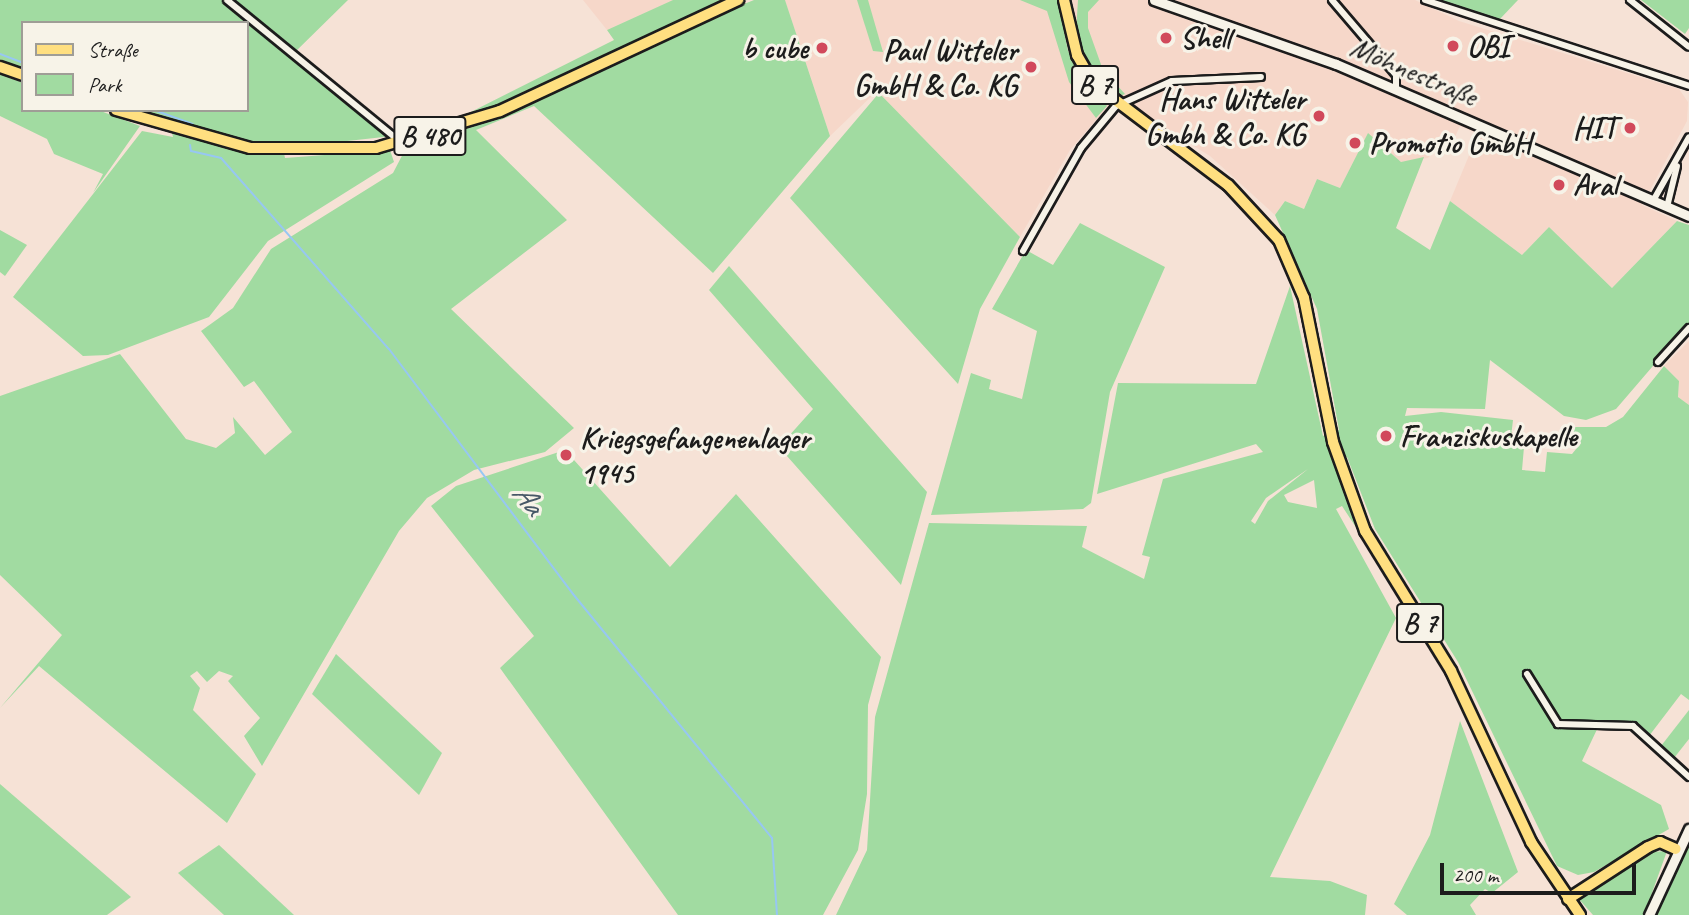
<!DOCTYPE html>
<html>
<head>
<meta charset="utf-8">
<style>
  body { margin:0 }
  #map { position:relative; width:1689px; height:915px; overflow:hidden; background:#f6e2d6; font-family:Caveat,sans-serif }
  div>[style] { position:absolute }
  .built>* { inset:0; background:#f6d7c9 }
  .green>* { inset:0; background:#a1dba1 }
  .stream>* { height:2px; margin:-1px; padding:0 1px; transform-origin:1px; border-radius:1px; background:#97c7f2 }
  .roads { filter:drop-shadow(2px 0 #1c1c1c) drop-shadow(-2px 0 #1c1c1c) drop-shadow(0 2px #1c1c1c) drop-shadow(0 -2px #1c1c1c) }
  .street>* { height:6px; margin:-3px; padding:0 3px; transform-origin:3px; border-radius:3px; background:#f7f3e8 }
  .secondary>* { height:9px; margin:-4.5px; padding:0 4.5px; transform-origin:4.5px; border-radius:4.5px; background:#f7f3e8 }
  .primary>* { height:10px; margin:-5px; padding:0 5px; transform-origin:5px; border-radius:5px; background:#ffdf80 }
  .dots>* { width:19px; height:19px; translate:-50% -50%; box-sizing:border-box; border:4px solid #f7f3e8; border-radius:50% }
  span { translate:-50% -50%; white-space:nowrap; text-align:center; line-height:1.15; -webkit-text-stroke:6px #f7f3e8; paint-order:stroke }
  .shield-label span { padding:2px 5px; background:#f7f3e8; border:2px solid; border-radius:5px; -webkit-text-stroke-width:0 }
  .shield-label { font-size:28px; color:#1c1c1c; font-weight:700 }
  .poi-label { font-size:30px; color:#1c1c1c; font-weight:700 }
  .left { translate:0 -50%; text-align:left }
  .right { translate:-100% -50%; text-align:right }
  .street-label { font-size:30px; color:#1c1c1c }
  .water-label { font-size:32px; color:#475867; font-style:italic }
  .legend { position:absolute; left:21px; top:21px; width:228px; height:91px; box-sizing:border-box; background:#f7f3e8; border:2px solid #9f9d96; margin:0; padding:9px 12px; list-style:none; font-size:21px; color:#1c1c1c }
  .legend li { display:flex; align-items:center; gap:14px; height:35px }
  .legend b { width:35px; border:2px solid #9f9d96 }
  .scale { position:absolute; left:1440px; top:863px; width:196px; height:32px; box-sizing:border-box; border:4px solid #1c1c1c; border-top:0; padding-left:9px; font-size:21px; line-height:24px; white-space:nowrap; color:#1c1c1c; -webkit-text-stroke:5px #f7f3e8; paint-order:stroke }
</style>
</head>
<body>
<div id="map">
  <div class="built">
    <div style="clip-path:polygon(583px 0,674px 0,607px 30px)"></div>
    <div style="clip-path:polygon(785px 0,1415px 0,1459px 21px,1679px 89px,1688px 102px,1687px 121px,1642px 205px,1677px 221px,1612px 288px,1549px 227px,1522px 255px,1450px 201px,1478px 134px,1460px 126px,1447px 154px,1436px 149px,1428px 158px,1401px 162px,1368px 134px,1340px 188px,1317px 179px,1304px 209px,1285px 201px,1275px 215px,1210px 156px,1115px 98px,1070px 150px,1020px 237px,877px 91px,830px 136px)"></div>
    <div style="clip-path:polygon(1689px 341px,1689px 405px,1678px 397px,1679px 381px,1664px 366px)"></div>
  </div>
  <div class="green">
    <div style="clip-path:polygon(0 0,348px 0,292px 55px,393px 136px,283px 148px,285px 158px,390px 150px,394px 162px,268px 241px,209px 317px,108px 355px,83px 356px,13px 297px,142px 131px,173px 137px,170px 125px,135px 110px,247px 110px,247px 23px,23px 23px,23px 72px,0 63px)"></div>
    <div style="clip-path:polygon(673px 0,726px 0,505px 104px,402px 138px,400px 134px,459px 118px,614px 40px,607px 30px)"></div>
    <div style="clip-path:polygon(754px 0,785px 0,830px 136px,713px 273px,534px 106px,476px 130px,567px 220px,451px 309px,574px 428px,545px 452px,474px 470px,427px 498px,399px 531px,262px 766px,244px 736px,260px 718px,228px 681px,233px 676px,219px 671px,207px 682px,197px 671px,190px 676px,200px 688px,193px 710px,256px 774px,227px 823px,39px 666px,0 708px,62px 635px,0 575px,0 396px,120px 354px,186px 439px,216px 448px,235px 433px,233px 417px,265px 455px,292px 432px,254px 381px,244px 387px,201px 331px,233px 308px,271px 249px,393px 173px,406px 148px,510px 112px,638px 47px)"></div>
    <div style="clip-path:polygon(857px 0,868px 0,883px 52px,873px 51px)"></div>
    <div style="clip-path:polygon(1020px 0,1058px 0,1068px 51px,1107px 106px,1096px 118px,1069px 82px,1047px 11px)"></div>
    <div style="clip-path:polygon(1078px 0,1099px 0,1088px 12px,1088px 28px,1103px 70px,1125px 94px,1120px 96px,1087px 63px,1076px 32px)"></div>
    <div style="clip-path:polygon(1440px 0,1518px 0,1499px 20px)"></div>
    <div style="clip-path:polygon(1641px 0,1689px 0,1689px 28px,1685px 34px)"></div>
    <div style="clip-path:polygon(0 74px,23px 83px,23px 110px,98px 110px,140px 126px,93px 193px,103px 174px,54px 154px,47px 139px,0 116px)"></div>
    <div style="clip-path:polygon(879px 93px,1020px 237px,980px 309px,958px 384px,790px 198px)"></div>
    <div style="clip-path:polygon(evenodd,1368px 133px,1401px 162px,1424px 157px,1396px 228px,1430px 250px,1450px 201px,1522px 255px,1549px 227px,1612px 288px,1677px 221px,1689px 225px,1689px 324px,1616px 409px,1586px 420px,1564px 416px,1490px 360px,1485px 409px,1407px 408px,1405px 416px,1441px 412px,1513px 420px,1510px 446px,1524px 447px,1522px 470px,1545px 472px,1547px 452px,1572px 454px,1581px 443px,1567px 427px,1606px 427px,1623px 417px,1664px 366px,1679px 381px,1678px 397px,1689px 405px,1689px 700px,1681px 694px,1649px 736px,1634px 724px,1600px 723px,1582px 761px,1661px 805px,1669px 829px,1594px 872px,1578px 875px,1557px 866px,1458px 662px,1375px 529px,1347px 457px,1333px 463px,1361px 535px,1342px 506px,1336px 509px,1396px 618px,1270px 877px,1330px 881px,1367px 895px,1365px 915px,836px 915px,867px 850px,875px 717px,929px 523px,1087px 526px,1082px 547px,1144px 579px,1150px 557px,1142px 555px,1163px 479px,1263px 452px,1256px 444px,1097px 494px,1118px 383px,1256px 384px,1290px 286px,1323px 436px,1339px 430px,1317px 309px,1275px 215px,1285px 201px,1304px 209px,1317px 179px,1340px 188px,1368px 133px,1308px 469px,1268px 501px,1255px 524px,1251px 521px,1266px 498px,1308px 469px,1368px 133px,1314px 480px,1317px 508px,1288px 502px,1284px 495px,1314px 480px)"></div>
    <div style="clip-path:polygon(1080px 223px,1165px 267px,1110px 392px,1091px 503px,1083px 509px,931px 515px,971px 373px,991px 380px,989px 389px,1022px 399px,1037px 331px,992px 309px,1026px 250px,1053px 265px)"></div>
    <div style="clip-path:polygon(0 230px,27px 245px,5px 276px,0 272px)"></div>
    <div style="clip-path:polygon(729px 266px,927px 492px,901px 585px,779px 447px,813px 409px,709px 290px)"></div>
    <div style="clip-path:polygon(565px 450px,670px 567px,736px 494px,881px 657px,868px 705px,867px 794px,858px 850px,823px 915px,678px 915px,500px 668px,534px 636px,431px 506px,456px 486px)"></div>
    <div style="clip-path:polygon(336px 654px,442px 753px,419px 795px,312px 694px)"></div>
    <div style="clip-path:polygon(1689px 710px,1689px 739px,1674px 758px,1661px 746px)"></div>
    <div style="clip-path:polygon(1460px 721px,1518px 872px,1492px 893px,1485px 889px,1470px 905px,1476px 915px,1407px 915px,1394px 904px,1430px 835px)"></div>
    <div style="clip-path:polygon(0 784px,131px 897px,107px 915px,0 915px)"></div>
    <div style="clip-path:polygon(219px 845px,294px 915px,224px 915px,178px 873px)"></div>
    <div style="clip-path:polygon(1689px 845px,1689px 915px,1656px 915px,1670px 879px)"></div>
    <div style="clip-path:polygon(1667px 851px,1644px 915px,1593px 915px,1578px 898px,1650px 852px)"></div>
  </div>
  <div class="stream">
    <div style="left:0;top:54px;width:25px;rotate:21deg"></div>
    <div style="left:154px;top:110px;width:41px;rotate:19.7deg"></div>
    <div style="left:190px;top:145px;width:6px;rotate:81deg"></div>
    <div style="left:191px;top:151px;width:31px;rotate:13deg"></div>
    <div style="left:221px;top:158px;width:254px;rotate:48.7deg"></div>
    <div style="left:389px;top:349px;width:306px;rotate:53.1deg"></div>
    <div style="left:573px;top:594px;width:315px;rotate:50.8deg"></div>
    <div style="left:772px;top:838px;width:77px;rotate:86.3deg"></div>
  </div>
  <div class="roads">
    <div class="street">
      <div style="left:227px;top:0;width:222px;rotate:39.3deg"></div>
      <div style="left:1332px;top:0;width:99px;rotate:49.5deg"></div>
      <div style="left:1396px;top:75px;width:15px;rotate:90deg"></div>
      <div style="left:1425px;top:0;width:278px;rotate:18deg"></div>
      <div style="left:1630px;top:0;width:75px;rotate:38.5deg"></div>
      <div style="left:1653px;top:201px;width:73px;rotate:-60.6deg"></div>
      <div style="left:1667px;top:207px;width:42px;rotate:-76.3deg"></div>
      <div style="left:1023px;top:251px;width:118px;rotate:-60.6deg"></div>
      <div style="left:1081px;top:148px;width:55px;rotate:-50.2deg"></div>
      <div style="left:1116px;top:106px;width:61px;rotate:-24.1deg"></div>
      <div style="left:1172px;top:81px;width:89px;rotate:-2.6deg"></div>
      <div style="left:1658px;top:362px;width:46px;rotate:-47.6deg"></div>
      <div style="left:1527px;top:674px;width:59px;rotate:58.2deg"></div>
      <div style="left:1558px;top:724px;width:75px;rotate:1.5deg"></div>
      <div style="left:1633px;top:726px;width:76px;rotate:42.3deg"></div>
    </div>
    <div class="secondary">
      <div style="left:1154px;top:0;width:193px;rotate:19.4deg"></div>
      <div style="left:1336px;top:64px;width:384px;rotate:23.3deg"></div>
      <div style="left:1649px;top:915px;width:95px;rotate:-65.1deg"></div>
    </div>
    <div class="primary">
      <div style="left:1064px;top:0;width:57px;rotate:76.7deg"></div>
      <div style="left:1077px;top:55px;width:32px;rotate:60deg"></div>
      <div style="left:1093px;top:83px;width:169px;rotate:37.1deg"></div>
      <div style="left:1228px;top:185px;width:75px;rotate:47.2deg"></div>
      <div style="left:1279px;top:240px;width:63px;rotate:66.7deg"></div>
      <div style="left:1304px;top:298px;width:147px;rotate:78.6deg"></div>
      <div style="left:1333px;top:442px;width:95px;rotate:70.2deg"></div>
      <div style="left:1365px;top:531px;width:164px;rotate:58.4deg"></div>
      <div style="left:1451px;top:671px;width:189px;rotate:64.9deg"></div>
      <div style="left:1531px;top:842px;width:88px;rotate:56.1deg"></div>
      <div style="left:0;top:67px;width:24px;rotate:19deg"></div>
      <div style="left:116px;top:110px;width:139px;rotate:15.8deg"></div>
      <div style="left:250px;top:148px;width:126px"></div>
      <div style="left:376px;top:148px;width:129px;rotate:-16.6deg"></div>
      <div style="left:500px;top:111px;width:263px;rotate:-25deg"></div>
      <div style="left:1568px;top:899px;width:95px;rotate:-33deg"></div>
      <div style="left:1648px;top:847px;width:13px;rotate:-23deg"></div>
      <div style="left:1660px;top:842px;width:17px;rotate:24deg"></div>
    </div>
  </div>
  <div class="dots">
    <div style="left:1166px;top:38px;background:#d1495b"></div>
    <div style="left:1453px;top:46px;background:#d1495b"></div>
    <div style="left:822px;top:48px;background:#d1495b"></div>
    <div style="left:1031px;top:67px;background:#d1495b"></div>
    <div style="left:1319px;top:116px;background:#d1495b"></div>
    <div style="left:1630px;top:128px;background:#d1495b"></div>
    <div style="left:1355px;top:143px;background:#d1495b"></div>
    <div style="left:1559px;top:185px;background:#d1495b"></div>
    <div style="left:1386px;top:436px;background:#d1495b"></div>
    <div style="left:566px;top:455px;background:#d1495b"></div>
  </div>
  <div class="shield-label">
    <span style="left:1095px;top:85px">B 7</span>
    <span style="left:430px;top:136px">B 480</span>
    <span style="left:1420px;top:623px">B 7</span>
  </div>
  <div class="poi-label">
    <span class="left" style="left:1180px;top:38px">Shell</span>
    <span class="left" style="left:1467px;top:46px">OBI</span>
    <span class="right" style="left:808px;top:48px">b cube</span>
    <span class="right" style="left:1017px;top:67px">Paul Witteler<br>GmbH &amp; Co. KG</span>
    <span class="right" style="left:1305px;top:116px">Hans Witteler<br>Gmbh &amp; Co. KG</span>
    <span class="right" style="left:1616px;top:128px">HIT</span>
    <span class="left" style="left:1369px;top:143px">Promotio GmbH</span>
    <span class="left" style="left:1573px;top:185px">Aral</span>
    <span class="left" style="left:1400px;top:436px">Franziskuskapelle</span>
    <span class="left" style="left:580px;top:455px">Kriegsgefangenenlager<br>1945</span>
  </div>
  <div class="street-label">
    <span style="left:1414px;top:71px;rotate:23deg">Möhnestraße</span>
  </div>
  <div class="water-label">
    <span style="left:528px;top:499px;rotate:53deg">Aa</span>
  </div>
  <ul class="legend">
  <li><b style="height:9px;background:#ffdf80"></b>Straße</li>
  <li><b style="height:19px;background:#a1dba1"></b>Park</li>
  </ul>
  <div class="scale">200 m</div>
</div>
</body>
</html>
